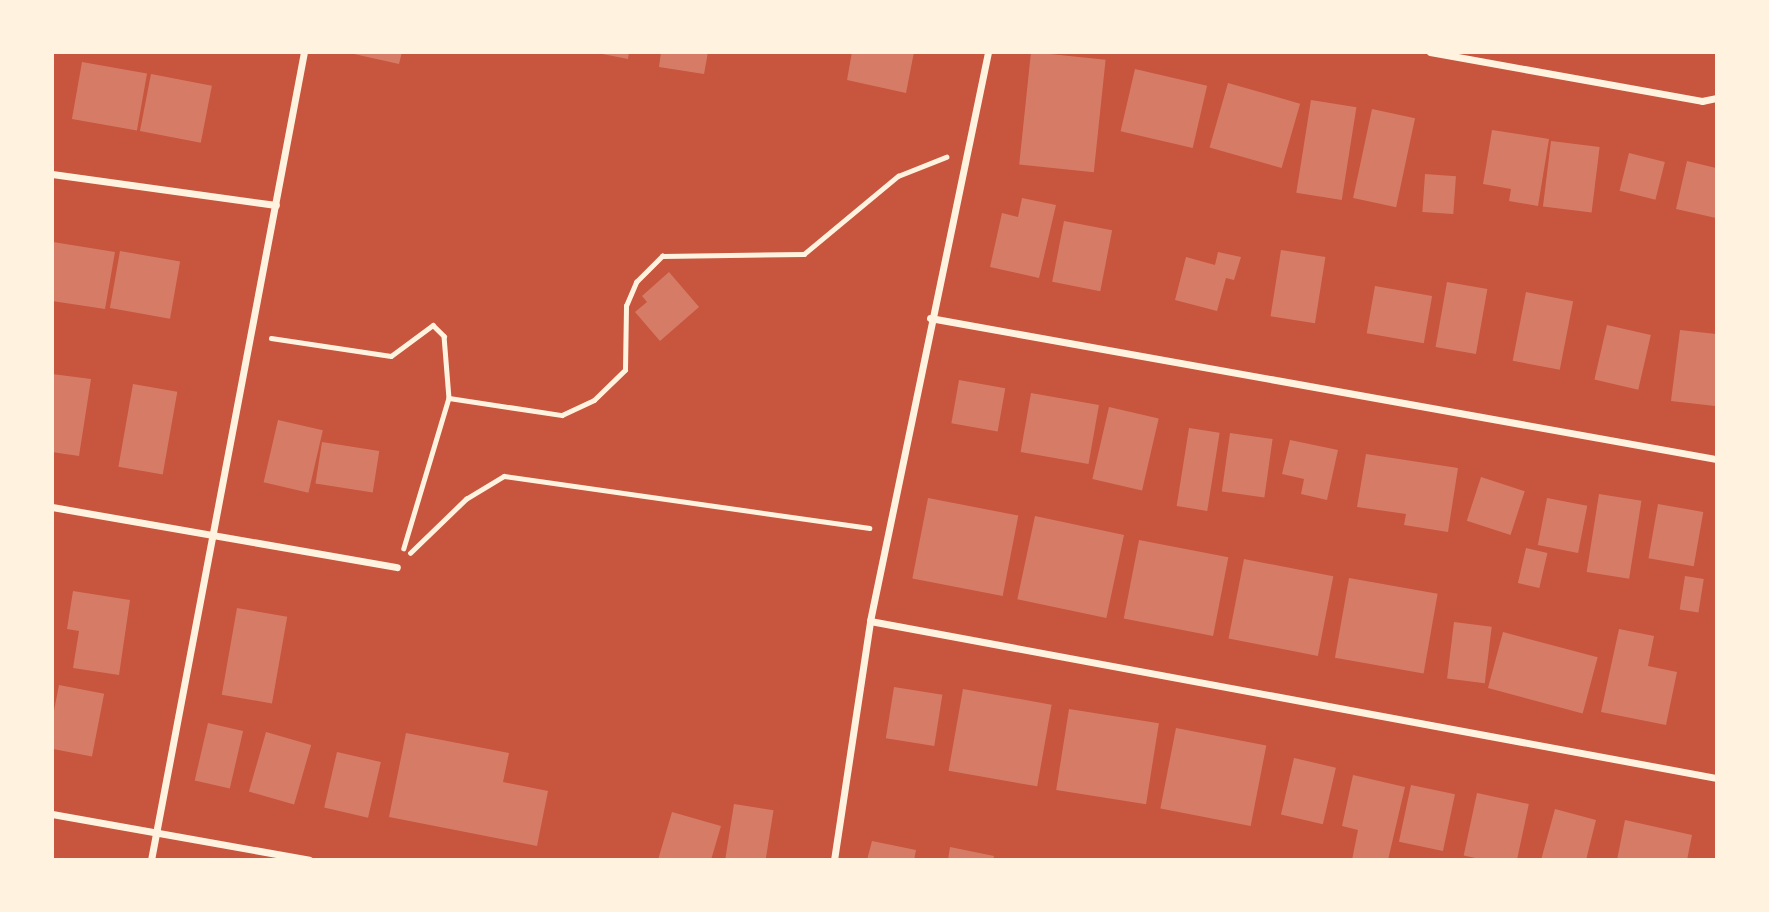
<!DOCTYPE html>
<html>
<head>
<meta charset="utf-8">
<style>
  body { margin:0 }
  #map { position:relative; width:1769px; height:912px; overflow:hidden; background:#c8553d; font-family:"IBM Plex Sans",sans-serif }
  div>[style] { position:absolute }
  .building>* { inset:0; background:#d67c66; transform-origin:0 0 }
  .path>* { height:4.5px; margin:-2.25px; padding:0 2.25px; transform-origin:2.25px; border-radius:2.25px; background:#fff3e0 }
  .minor>* { height:7px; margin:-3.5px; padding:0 3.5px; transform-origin:3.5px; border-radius:3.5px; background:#fff3e0 }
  span { translate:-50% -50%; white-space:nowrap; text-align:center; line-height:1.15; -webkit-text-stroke:5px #fff3e0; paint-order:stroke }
  .frame { position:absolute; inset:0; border:54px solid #fff3e0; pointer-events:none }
</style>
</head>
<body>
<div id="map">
  <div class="building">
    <div style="clip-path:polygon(345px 52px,402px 52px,399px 64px)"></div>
    <div style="clip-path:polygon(592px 52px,629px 52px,628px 59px)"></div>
    <div style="clip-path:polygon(661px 52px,708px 52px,704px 74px,659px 67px)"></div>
    <div style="clip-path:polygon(852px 52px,914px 52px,906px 93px,847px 80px)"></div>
    <div style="left:1031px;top:52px;width:75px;height:113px;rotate:6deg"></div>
    <div style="left:82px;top:62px;width:66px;height:58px;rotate:10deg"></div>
    <div style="left:1135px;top:69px;width:74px;height:64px;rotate:13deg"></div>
    <div style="left:151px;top:74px;width:62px;height:58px;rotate:11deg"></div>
    <div style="left:1228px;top:83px;width:75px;height:67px;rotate:16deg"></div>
    <div style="left:1311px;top:100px;width:46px;height:94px;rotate:9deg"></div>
    <div style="left:1372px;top:109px;width:44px;height:91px;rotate:12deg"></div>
    <div style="clip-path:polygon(1492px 130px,1549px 139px,1538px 206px,1509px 201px,1511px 189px,1483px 184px)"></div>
    <div style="left:1551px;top:141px;width:49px;height:66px;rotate:7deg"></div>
    <div style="left:1629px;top:153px;width:37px;height:39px;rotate:14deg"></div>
    <div style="clip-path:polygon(1687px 161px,1716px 168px,1716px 218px,1676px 209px)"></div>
    <div style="left:1425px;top:174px;width:31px;height:38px;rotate:4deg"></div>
    <div style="clip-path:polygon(1022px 198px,1056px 205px,1039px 278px,990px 267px,1002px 213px,1018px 217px)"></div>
    <div style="left:1064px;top:221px;width:49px;height:62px;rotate:11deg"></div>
    <div style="clip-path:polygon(53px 242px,115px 252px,105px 309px,52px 301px)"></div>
    <div style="left:1281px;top:250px;width:45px;height:67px;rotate:9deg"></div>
    <div style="left:120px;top:251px;width:61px;height:58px;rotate:10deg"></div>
    <div style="clip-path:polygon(1218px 252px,1241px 257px,1234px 280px,1226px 278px,1217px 311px,1175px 300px,1186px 257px,1215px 265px)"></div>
    <div style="clip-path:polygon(669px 272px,699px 307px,660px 341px,635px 312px,647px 302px,642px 296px)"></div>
    <div style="left:1447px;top:282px;width:41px;height:66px;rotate:10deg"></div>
    <div style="left:1375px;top:286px;width:58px;height:48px;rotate:10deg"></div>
    <div style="left:1526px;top:292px;width:48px;height:70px;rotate:11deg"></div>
    <div style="left:1607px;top:325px;width:45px;height:56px;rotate:13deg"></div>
    <div style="clip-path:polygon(1680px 330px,1716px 334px,1715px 406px,1671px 401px)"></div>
    <div style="clip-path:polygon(52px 374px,91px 379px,79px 456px,52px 452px)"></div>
    <div style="left:959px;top:380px;width:47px;height:44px;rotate:10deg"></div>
    <div style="left:133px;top:384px;width:45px;height:84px;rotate:10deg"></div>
    <div style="left:1031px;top:393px;width:69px;height:60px;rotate:10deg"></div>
    <div style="left:1109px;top:407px;width:51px;height:74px;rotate:13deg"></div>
    <div style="left:278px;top:420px;width:46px;height:64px;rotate:13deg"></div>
    <div style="left:1189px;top:428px;width:31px;height:79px;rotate:9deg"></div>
    <div style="left:1230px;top:433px;width:43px;height:59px;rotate:8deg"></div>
    <div style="clip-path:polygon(1290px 440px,1338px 450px,1327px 500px,1301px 494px,1304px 479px,1282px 474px)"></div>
    <div style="left:322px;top:442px;width:58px;height:42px;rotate:9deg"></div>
    <div style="clip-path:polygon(1366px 454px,1458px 468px,1448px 532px,1404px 525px,1406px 514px,1357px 507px)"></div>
    <div style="left:1481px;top:477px;width:46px;height:46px;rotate:18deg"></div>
    <div style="left:1599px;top:494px;width:43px;height:79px;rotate:9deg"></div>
    <div style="left:928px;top:498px;width:92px;height:82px;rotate:11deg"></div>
    <div style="left:1547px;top:498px;width:41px;height:48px;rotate:11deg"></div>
    <div style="left:1658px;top:504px;width:46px;height:55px;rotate:10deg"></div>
    <div style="left:1035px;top:516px;width:91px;height:85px;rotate:12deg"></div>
    <div style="left:1139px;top:540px;width:91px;height:80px;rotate:11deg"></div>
    <div style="left:1526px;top:548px;width:22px;height:36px;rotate:13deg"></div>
    <div style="left:1244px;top:559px;width:91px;height:81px;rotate:11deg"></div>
    <div style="left:1685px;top:576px;width:19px;height:34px;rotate:9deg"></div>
    <div style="left:1349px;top:578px;width:90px;height:81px;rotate:10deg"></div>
    <div style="clip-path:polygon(73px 591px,130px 600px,119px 675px,73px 668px,79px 631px,67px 629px)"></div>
    <div style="left:237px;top:608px;width:51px;height:88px;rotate:10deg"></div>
    <div style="left:1454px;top:622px;width:38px;height:57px;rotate:7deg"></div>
    <div style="clip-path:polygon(1619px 629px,1654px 636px,1648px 666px,1677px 672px,1666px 725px,1601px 712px)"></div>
    <div style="left:1503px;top:632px;width:98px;height:58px;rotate:15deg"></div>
    <div style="left:59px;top:685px;width:46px;height:64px;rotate:11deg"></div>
    <div style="left:894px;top:687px;width:49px;height:52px;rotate:9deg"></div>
    <div style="left:963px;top:689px;width:90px;height:83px;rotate:10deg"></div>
    <div style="left:1069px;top:709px;width:91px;height:82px;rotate:9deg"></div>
    <div style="left:208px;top:723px;width:36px;height:59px;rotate:13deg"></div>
    <div style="left:1176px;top:728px;width:92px;height:82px;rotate:11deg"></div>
    <div style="left:266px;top:732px;width:47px;height:62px;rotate:16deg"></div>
    <div style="clip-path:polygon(406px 733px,509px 753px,503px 782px,548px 791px,537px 846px,389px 817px)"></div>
    <div style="left:337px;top:752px;width:45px;height:57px;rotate:13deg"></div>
    <div style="left:1294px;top:758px;width:43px;height:58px;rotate:13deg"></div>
    <div style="clip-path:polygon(1353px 775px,1405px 787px,1388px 860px,1352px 860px,1358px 830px,1342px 826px)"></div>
    <div style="left:1411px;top:785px;width:45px;height:58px;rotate:12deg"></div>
    <div style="left:1477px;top:793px;width:53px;height:64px;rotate:12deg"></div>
    <div style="left:734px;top:804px;width:40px;height:57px;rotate:9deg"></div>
    <div style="clip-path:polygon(1555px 809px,1596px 820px,1586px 860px,1541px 860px)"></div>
    <div style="clip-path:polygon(672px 812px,721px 826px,711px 860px,658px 860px)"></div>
    <div style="clip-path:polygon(1625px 820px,1692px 835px,1687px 860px,1617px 860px)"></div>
    <div style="clip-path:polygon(872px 841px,916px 850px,914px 860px,867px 860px)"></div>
    <div style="clip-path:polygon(950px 847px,994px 856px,993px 860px,948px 860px)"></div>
  </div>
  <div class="path">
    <div style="left:271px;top:338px;width:121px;rotate:8.5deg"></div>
    <div style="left:391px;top:356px;width:52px;rotate:-36.4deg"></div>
    <div style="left:433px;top:325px;width:16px;rotate:45deg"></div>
    <div style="left:444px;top:336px;width:62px;rotate:85.4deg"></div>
    <div style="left:449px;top:398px;width:157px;rotate:106.7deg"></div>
    <div style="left:449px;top:398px;width:114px;rotate:8.6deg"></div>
    <div style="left:562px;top:415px;width:35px;rotate:-25deg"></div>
    <div style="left:594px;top:400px;width:43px;rotate:-44.1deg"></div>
    <div style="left:625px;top:370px;width:64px;rotate:-89.1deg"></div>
    <div style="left:626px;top:306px;width:26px;rotate:-67deg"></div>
    <div style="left:636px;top:282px;width:37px;rotate:-45deg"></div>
    <div style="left:662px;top:256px;width:142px;rotate:-0.8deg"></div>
    <div style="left:804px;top:254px;width:122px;rotate:-39.7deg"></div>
    <div style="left:898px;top:176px;width:52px;rotate:-21.6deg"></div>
    <div style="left:410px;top:553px;width:78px;rotate:-44deg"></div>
    <div style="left:466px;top:499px;width:44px;rotate:-31.2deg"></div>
    <div style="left:504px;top:476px;width:369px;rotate:8.1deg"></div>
  </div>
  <div class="minor">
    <div style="left:1430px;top:52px;width:276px;rotate:10.2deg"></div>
    <div style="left:1702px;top:101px;width:14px;rotate:-12deg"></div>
    <div style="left:52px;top:174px;width:226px;rotate:7.9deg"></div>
    <div style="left:930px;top:318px;width:799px;rotate:10.17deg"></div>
    <div style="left:52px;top:507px;width:350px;rotate:9.9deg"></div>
    <div style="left:870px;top:621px;width:860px;rotate:10.51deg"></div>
    <div style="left:52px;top:814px;width:261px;rotate:10.1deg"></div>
    <div style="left:151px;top:860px;width:822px;rotate:-79.28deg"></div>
    <div style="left:834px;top:860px;width:242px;rotate:-81.4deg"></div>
    <div style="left:870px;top:621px;width:581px;rotate:-78.28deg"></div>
  </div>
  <div class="frame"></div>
</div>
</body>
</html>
